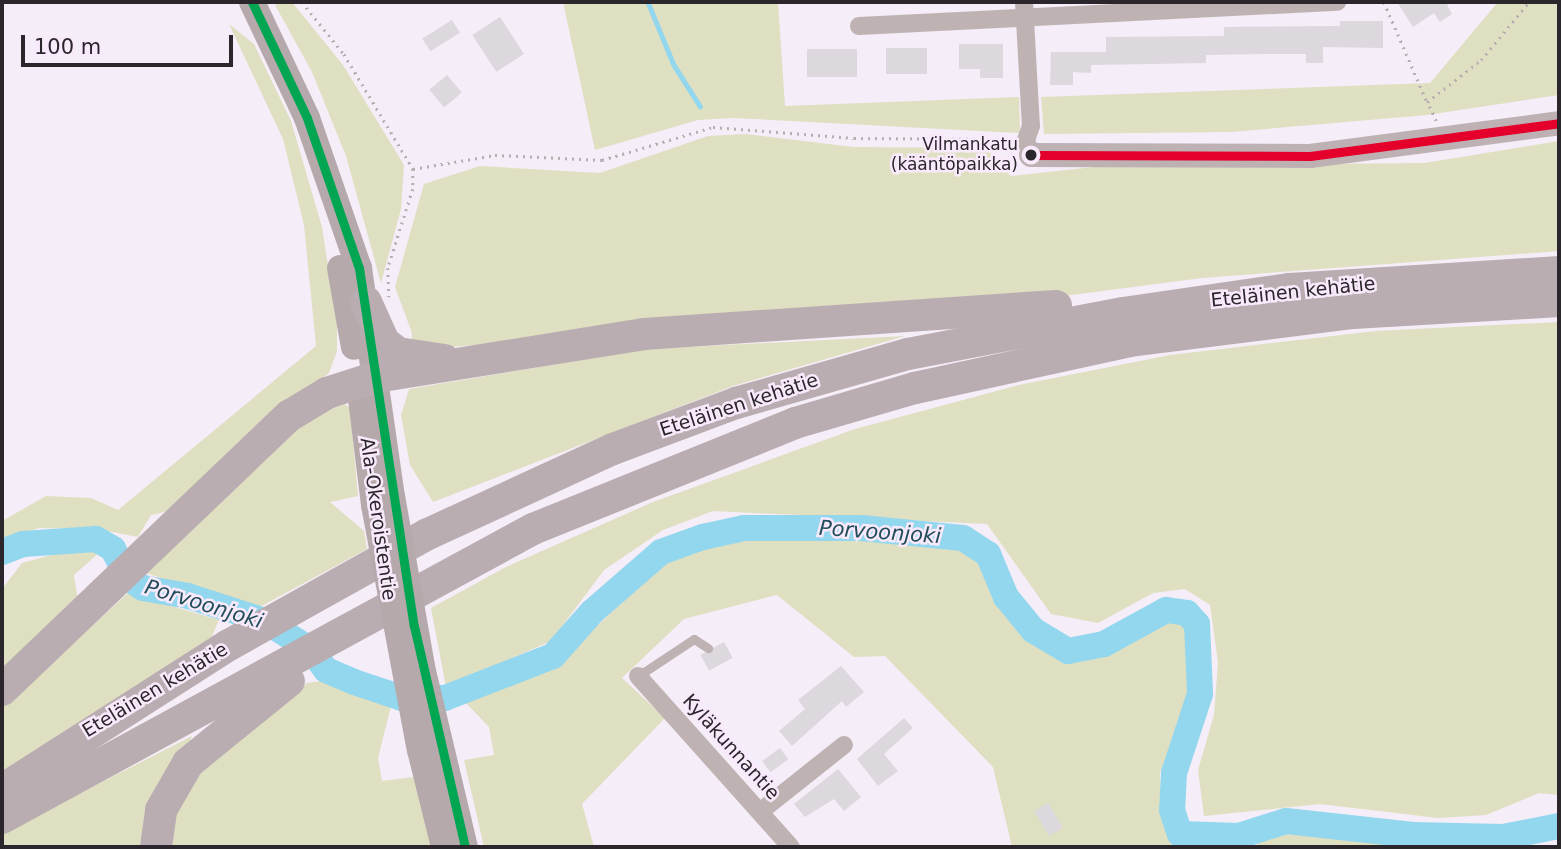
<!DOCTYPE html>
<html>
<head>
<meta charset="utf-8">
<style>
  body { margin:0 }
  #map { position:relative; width:1561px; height:849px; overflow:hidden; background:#f5edf7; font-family:"DejaVu Sans",sans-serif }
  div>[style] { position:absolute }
  .green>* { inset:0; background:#dfdfc2 }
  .stream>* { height:4.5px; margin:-2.25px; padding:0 2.25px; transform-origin:2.25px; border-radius:2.25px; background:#93d7ef }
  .river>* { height:26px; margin:-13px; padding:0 13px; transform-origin:13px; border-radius:13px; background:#93d7ef }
  .building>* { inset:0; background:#ddd7de; transform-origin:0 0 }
  .path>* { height:2.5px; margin-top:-1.25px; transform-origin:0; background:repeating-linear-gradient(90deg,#b7aeb0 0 2px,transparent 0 7px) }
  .lane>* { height:9px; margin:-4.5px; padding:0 4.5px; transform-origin:4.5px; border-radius:4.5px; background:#beb2b3 }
  .street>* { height:18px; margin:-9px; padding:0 9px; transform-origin:9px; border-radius:9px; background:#beb2b3 }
  .secondary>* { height:24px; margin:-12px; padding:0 12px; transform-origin:12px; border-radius:12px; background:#bdb1b4 }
  .primary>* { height:26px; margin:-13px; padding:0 13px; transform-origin:13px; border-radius:13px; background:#b5a9ac }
  .highway>* { height:32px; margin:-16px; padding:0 16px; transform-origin:16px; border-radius:16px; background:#baadb2 }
  .path-bridge>* { height:2.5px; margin-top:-1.25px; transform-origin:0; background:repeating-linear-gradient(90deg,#b7aeb0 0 2px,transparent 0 7px) }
  .primary-bridge>* { height:26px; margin:-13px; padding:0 13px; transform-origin:13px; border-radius:13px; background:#b5a9ac }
  .bus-1>* { height:9px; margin:-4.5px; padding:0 4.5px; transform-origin:4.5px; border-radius:4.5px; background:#00a651 }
  .bus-2>* { height:9px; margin:-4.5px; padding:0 4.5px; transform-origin:4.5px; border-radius:4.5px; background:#e4002b }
  .dots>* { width:19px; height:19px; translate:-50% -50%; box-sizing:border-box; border:4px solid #f8e9fb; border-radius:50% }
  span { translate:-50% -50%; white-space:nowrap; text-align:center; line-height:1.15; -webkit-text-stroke:5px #f8e9fb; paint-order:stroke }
  .bus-label { font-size:17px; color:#2b262c }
  .right { translate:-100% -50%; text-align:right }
  .street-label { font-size:19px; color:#2b262c }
  .water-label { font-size:21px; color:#214e5a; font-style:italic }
  .frame { position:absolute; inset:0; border:4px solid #2b262c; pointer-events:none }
  .scale { position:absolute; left:21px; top:35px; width:212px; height:32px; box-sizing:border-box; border:4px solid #2b262c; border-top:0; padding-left:9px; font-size:21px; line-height:24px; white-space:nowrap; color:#2b262c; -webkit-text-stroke:5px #f8e9fb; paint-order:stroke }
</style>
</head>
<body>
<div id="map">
  <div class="green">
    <div style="clip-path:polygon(279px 2px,292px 2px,343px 65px,404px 165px,401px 209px,381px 283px,346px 156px,312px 72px,275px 5px)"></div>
    <div style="clip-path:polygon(563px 2px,778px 2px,785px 106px,1019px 97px,1020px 133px,734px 118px,698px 120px,595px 150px)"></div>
    <div style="clip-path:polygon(1498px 2px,1559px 2px,1559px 95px,1427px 115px,1231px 132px,1044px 134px,1041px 97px,1430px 83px)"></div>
    <div style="clip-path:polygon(229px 24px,254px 44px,291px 121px,322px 227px,337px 324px,337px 351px,329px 373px,174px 510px,151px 515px,138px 537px,97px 529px,39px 528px,2px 541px,2px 521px,46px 496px,91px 498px,118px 510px,316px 346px,304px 225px,283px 139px)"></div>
    <div style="clip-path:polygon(746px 134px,853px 147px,987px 148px,1011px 176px,1103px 166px,1424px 163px,1559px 141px,1559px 251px,1202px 278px,980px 307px,411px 350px,412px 333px,395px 287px,424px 184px,480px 166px,600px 173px,708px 136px)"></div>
    <div style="clip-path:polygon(1559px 322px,1559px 795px,1539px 793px,1486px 815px,1438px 818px,1320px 804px,1204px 816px,1198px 770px,1214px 715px,1218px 662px,1210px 605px,1185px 589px,1153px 593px,1098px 623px,1051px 614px,987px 524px,713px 511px,663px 530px,604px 570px,551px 641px,446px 687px,431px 608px,506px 567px,653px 502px,855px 429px,1019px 385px,1170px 355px,1376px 331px)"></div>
    <div style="clip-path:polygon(905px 336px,733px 386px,433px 502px,410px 465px,401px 415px,409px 389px,646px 349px)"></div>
    <div style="clip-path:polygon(343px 403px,350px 408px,358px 496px,330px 502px,364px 531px,367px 549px,256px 609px,146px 573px,290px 430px,323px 407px)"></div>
    <div style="clip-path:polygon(861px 534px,959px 547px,981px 563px,999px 601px,1026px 634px,1062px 658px,1109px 652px,1169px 618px,1180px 622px,1185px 629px,1189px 697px,1182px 727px,1160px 772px,1161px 817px,1169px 838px,1229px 840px,1218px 847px,1012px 847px,993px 767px,885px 656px,854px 657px,777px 595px,684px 619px,622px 678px,665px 718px,582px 804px,594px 847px,484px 847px,464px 760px,494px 755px,489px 727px,466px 703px,558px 662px,672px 556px,747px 538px)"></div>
    <div style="clip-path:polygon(84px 546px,101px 551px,74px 575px,78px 601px,2px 672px,2px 589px,22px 563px)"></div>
    <div style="clip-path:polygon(128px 593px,219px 620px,210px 641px,2px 778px,2px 708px)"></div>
    <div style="clip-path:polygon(323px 681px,391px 706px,378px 758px,382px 781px,414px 777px,433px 847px,167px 847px,177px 790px,201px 763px,307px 683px)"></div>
    <div style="clip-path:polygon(192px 736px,149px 847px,2px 847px,2px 833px)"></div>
    <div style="clip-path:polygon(1272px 833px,1407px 845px,1458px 847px,1254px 847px)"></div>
  </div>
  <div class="stream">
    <div style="left:648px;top:2px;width:68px;rotate:67.6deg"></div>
    <div style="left:674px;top:65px;width:49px;rotate:57.6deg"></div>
  </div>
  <div class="river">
    <div style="left:2px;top:552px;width:22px;rotate:-21deg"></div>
    <div style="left:23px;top:544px;width:73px;rotate:-3.9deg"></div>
    <div style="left:96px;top:539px;width:20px;rotate:30deg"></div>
    <div style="left:113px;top:549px;width:31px;rotate:63deg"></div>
    <div style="left:127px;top:577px;width:19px;rotate:35deg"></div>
    <div style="left:143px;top:588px;width:46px;rotate:10.1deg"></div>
    <div style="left:188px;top:596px;width:81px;rotate:18deg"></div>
    <div style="left:265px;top:621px;width:54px;rotate:32.2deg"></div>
    <div style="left:311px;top:650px;width:25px;rotate:53deg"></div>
    <div style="left:326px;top:670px;width:30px;rotate:23deg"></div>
    <div style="left:354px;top:682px;width:51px;rotate:18.4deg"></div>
    <div style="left:402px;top:698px;width:43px"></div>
    <div style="left:445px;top:698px;width:116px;rotate:-21.3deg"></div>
    <div style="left:553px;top:656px;width:59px;rotate:-48.4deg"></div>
    <div style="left:592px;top:612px;width:91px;rotate:-41deg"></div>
    <div style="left:661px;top:552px;width:45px;rotate:-19.7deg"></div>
    <div style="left:703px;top:537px;width:42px;rotate:-12.4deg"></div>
    <div style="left:744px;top:528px;width:117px"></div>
    <div style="left:861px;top:528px;width:102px;rotate:5.6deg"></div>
    <div style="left:963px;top:538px;width:30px;rotate:33deg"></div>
    <div style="left:988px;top:554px;width:47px;rotate:67.3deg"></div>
    <div style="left:1006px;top:597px;width:43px;rotate:50.7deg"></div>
    <div style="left:1033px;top:630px;width:41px;rotate:31deg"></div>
    <div style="left:1068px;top:651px;width:37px;rotate:-11deg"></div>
    <div style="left:1104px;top:644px;width:71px;rotate:-28.7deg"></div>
    <div style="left:1166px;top:610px;width:21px;rotate:8deg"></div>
    <div style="left:1187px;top:613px;width:15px;rotate:48deg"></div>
    <div style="left:1197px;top:624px;width:70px;rotate:87.5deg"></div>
    <div style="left:1200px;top:694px;width:83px;rotate:108.2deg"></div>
    <div style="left:1174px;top:773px;width:37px;rotate:93deg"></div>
    <div style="left:1172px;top:810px;width:25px;rotate:72deg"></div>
    <div style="left:1180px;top:834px;width:59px;rotate:1.9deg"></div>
    <div style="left:1239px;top:836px;width:49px;rotate:-17.7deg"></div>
    <div style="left:1286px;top:821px;width:128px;rotate:6.3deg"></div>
    <div style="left:1413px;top:835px;width:90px;rotate:1.3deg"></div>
    <div style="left:1503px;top:837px;width:57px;rotate:-11.1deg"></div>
  </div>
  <div class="building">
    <div style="clip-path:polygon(1397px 2px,1452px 2px,1447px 5px,1452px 14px,1440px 22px,1434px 13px,1413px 27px)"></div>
    <div style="left:500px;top:17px;width:44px;height:33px;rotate:57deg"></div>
    <div style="left:452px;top:20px;width:15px;height:35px;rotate:58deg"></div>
    <div style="clip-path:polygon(1340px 21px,1383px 21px,1383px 48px,1323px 47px,1323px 63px,1306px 63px,1306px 54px,1265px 54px,1206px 55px,1206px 63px,1091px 65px,1091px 73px,1073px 72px,1073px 85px,1050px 85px,1051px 52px,1106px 52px,1106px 37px,1224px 36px,1224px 27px,1340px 26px)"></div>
    <div style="clip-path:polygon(959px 44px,1003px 44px,1003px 78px,980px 78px,980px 69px,959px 69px)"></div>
    <div style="left:886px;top:48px;width:41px;height:26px"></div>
    <div style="left:807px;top:49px;width:50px;height:28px"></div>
    <div style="left:447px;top:75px;width:23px;height:23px;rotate:50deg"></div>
    <div style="left:724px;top:642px;width:18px;height:27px;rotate:61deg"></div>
    <div style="clip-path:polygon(841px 666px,864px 692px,846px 707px,842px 701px,792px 746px,779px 731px,805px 709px,798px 700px)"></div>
    <div style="clip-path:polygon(904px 718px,913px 728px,884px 754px,898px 771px,878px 786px,857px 759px)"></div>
    <div style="left:780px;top:748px;width:14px;height:22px;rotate:54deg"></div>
    <div style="clip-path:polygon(838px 769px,861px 797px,844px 811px,834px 799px,805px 817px,794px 804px)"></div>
    <div style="left:1048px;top:803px;width:29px;height:16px;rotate:59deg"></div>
  </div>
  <div class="path">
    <div style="left:302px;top:2px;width:67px;rotate:51.1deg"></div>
    <div style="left:344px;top:54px;width:134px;rotate:59deg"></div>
    <div style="left:413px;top:169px;width:20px;rotate:90deg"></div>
    <div style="left:413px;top:189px;width:83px;rotate:107.6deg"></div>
    <div style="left:388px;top:268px;width:29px;rotate:88deg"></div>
    <div style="left:1384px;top:2px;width:109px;rotate:66.7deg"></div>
    <div style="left:1436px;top:121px;width:21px;rotate:-115deg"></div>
    <div style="left:1427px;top:102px;width:68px;rotate:-37.9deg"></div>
    <div style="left:1481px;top:60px;width:75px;rotate:-50.4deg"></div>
    <div style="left:413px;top:169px;width:83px;rotate:-9.7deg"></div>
    <div style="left:495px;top:155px;width:107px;rotate:2.7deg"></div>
    <div style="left:602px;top:160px;width:116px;rotate:-16.6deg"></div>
    <div style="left:713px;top:127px;width:141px;rotate:4.5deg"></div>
    <div style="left:854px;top:138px;width:157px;rotate:0.4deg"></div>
  </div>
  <div class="lane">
    <div style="left:638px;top:676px;width:67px;rotate:-33.5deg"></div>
    <div style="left:694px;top:639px;width:17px;rotate:33deg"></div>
  </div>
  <div class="street">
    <div style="left:1024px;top:2px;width:124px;rotate:86.8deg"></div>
    <div style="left:1031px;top:126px;width:15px;rotate:110deg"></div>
    <div style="left:1026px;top:140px;width:16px;rotate:72deg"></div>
    <div style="left:859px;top:26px;width:479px;rotate:-2.9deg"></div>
    <div style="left:638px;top:676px;width:229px;rotate:48.2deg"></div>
    <div style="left:761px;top:811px;width:106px;rotate:-38.5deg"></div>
  </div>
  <div class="secondary">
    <div style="left:1031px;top:155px;width:279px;rotate:0.2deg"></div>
    <div style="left:1310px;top:156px;width:251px;rotate:-7.5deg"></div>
  </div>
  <div class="primary">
    <div style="left:252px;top:2px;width:128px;rotate:64.6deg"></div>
    <div style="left:307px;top:118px;width:159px;rotate:70.9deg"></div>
    <div style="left:359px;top:268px;width:230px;rotate:81.8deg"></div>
    <div style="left:340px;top:268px;width:80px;rotate:80deg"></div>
    <div style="left:361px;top:399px;width:107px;rotate:83deg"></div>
    <div style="left:422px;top:667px;width:185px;rotate:76.6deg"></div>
    <div style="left:420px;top:750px;width:100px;rotate:76.1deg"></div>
  </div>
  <div class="highway">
    <div style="left:366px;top:302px;width:44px;rotate:65.8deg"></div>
    <div style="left:384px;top:342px;width:18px;rotate:38deg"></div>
    <div style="left:398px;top:353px;width:47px;rotate:8.7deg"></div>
    <div style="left:2px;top:690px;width:397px;rotate:-43.7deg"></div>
    <div style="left:289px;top:416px;width:44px;rotate:-31.2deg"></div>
    <div style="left:327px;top:393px;width:52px;rotate:-18.1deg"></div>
    <div style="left:376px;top:377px;width:271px;rotate:-9.1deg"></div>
    <div style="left:644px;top:334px;width:413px;rotate:-3.9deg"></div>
    <div style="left:2px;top:790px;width:269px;rotate:-32.6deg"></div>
    <div style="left:229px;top:645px;width:228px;rotate:-29.2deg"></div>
    <div style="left:428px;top:534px;width:204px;rotate:-24.7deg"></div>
    <div style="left:613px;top:449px;width:131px;rotate:-20.5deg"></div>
    <div style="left:736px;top:403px;width:179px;rotate:-15.9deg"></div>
    <div style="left:908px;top:354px;width:219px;rotate:-10.8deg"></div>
    <div style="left:1123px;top:313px;width:169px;rotate:-8.2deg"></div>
    <div style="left:1290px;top:289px;width:270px;rotate:-3.6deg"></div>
    <div style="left:2px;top:818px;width:605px;rotate:-28.56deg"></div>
    <div style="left:533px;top:529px;width:283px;rotate:-22deg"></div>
    <div style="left:795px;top:423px;width:125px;rotate:-16.3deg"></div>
    <div style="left:915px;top:388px;width:220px;rotate:-12.3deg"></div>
    <div style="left:1130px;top:341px;width:225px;rotate:-7.2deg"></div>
    <div style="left:1353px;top:313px;width:206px;rotate:-3.3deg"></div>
    <div style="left:156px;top:847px;width:37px;rotate:-82deg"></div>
    <div style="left:161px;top:810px;width:54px;rotate:-60.1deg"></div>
    <div style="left:188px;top:763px;width:130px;rotate:-39.1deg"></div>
  </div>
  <div class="path-bridge">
    <div style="left:436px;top:682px;width:63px;rotate:78.2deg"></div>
  </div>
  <div class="primary-bridge">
    <div style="left:392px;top:496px;width:174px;rotate:80deg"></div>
    <div style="left:374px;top:505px;width:249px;rotate:79.4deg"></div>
  </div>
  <div class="bus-1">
    <div style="left:252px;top:2px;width:128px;rotate:64.6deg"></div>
    <div style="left:307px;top:118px;width:159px;rotate:70.9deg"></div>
    <div style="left:359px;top:268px;width:362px;rotate:81.3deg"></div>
    <div style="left:414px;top:626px;width:227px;rotate:77deg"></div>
  </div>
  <div class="bus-2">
    <div style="left:1031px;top:155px;width:279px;rotate:0.2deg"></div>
    <div style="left:1310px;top:156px;width:251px;rotate:-7.5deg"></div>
  </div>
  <div class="dots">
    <div style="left:1031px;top:155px;background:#2b262c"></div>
  </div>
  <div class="bus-label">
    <span class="right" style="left:1018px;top:155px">Vilmankatu<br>(kääntöpaikka)</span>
  </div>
  <div class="street-label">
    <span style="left:1293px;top:292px;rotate:-6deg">Eteläinen kehätie</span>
    <span style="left:739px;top:405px;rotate:-18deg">Eteläinen kehätie</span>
    <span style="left:378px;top:519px;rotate:82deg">Ala-Okeroistentie</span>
    <span style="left:155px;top:690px;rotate:-31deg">Eteläinen kehätie</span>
    <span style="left:731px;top:747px;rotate:48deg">Kyläkunnantie</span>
  </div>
  <div class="water-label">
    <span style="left:880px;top:532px;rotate:4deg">Porvoonjoki</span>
    <span style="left:204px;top:604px;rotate:17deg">Porvoonjoki</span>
  </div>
  <div class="frame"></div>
  <div class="scale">100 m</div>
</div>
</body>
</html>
